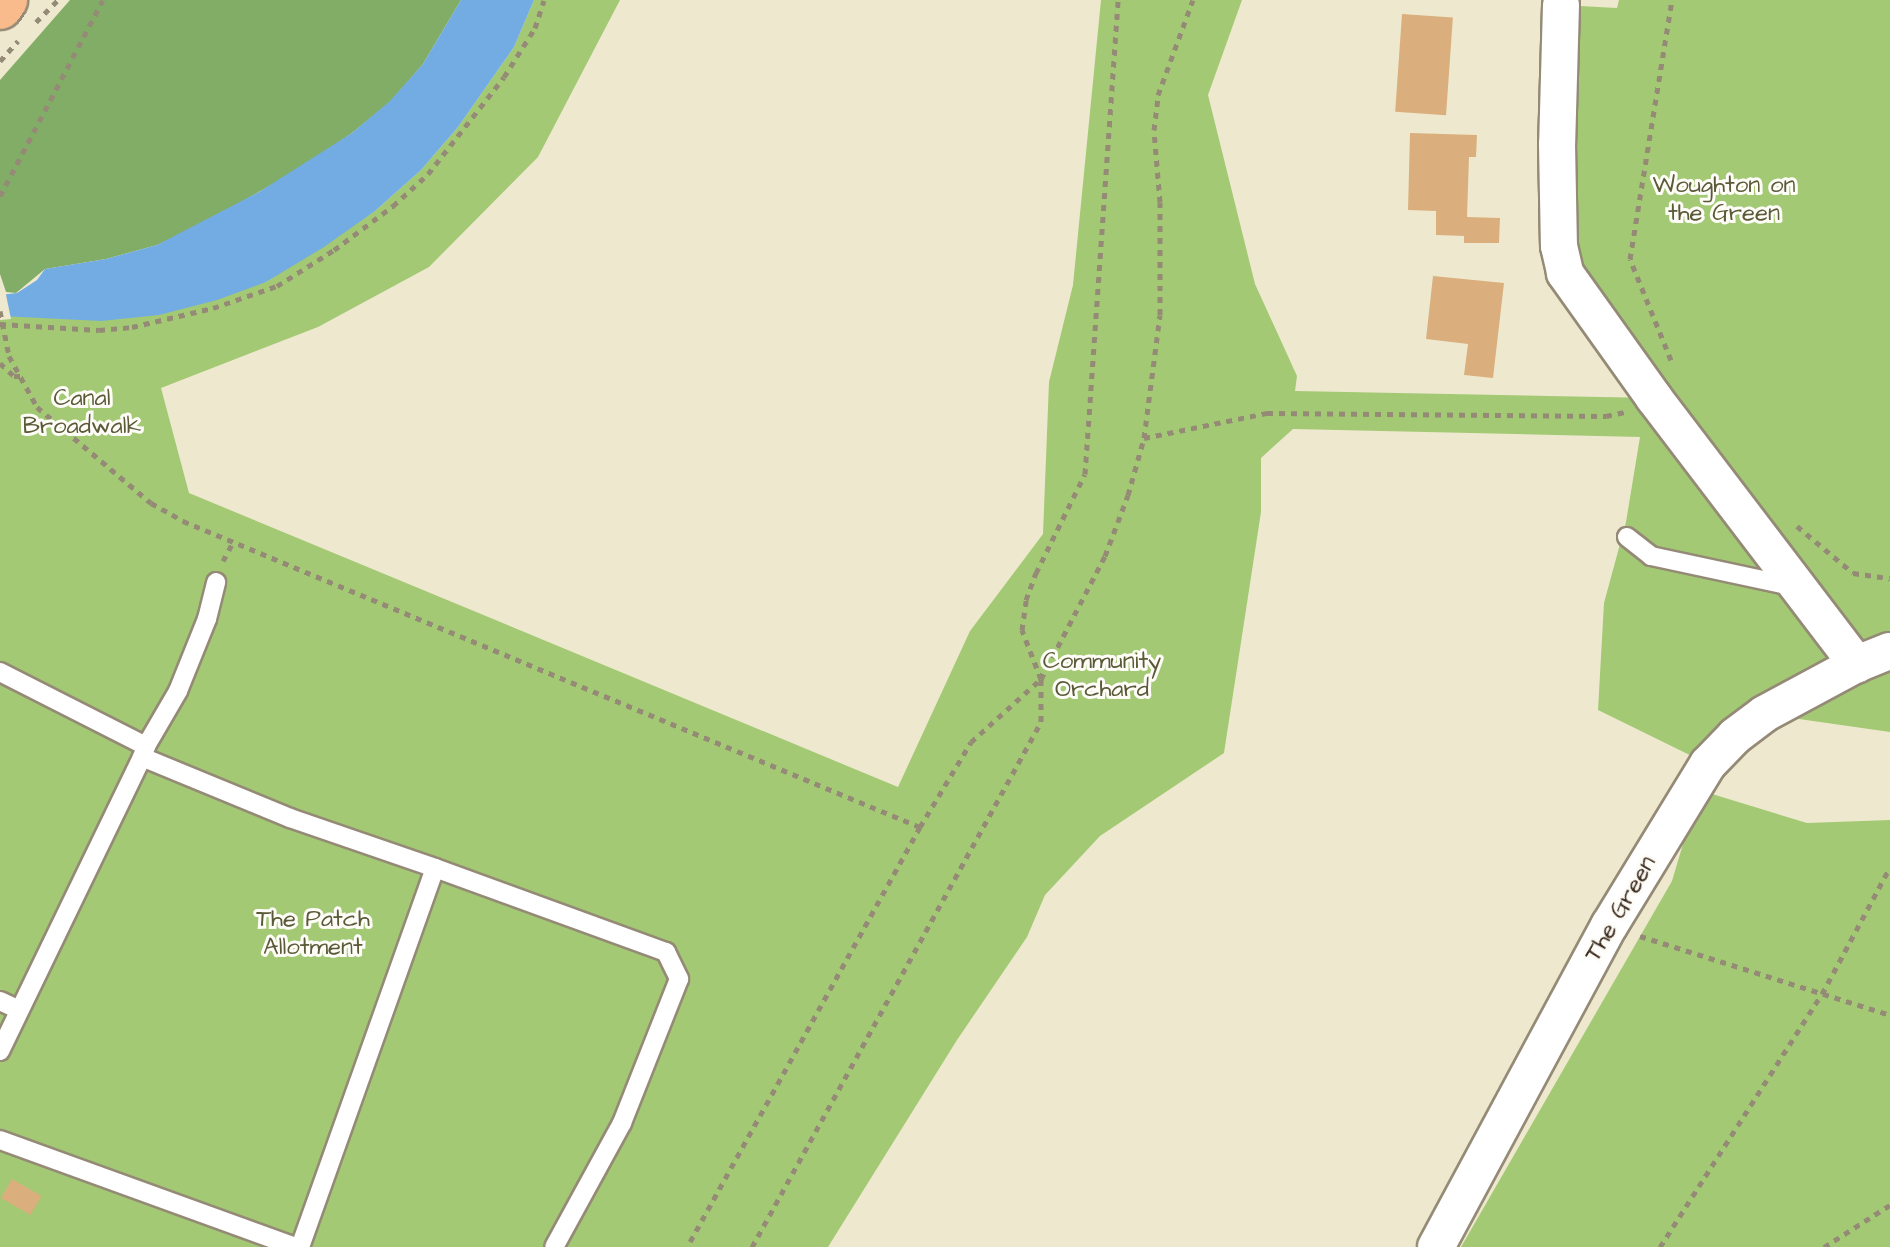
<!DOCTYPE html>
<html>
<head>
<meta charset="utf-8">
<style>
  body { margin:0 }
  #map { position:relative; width:1890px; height:1247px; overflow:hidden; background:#eee9ce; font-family:"Architects Daughter",sans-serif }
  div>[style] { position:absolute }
  .green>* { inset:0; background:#a3c974 }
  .forest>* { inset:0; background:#82ad66 }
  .water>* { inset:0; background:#73ace3 }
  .pier>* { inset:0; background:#eee9ce }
  .building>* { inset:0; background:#daaf7d; transform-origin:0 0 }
  .path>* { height:5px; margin-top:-2.5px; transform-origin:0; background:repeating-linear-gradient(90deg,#948a76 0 6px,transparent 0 12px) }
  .roads { filter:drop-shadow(2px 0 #948a76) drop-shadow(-2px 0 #948a76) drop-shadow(0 2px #948a76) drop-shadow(0 -2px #948a76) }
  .service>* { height:18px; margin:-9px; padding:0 9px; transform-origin:9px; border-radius:9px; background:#fff }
  .minor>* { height:36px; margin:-18px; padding:0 18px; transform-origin:18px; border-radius:18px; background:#fff }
  .trunk>* { height:44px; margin:-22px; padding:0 22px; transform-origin:22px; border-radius:22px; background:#fabb8c }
  .path-bridge>* { height:5px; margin-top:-2.5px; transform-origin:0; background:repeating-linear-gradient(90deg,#948a76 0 6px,transparent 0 12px) }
  span { translate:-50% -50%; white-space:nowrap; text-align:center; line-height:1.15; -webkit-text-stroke:6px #fdfcf7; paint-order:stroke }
  .park-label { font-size:24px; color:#5a5a38 }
  .street-label { font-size:24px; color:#3b2a1e }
</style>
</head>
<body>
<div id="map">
  <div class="green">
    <div style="clip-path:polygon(534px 0,620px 0,538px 157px,429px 267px,318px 327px,161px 388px,189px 493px,898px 787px,970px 631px,1043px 534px,1049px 382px,1073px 285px,1101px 0,1242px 0,1208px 95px,1255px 284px,1297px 376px,1295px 391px,1653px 398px,1565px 273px,1561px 5px,1617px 8px,1619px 0,1890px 0,1890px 732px,1764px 714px,1708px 764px,1598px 710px,1604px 603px,1626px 522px,1640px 437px,1293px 429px,1261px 458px,1261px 512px,1224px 753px,1100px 836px,1045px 895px,1027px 937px,957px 1040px,828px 1247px,0 1247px,0 316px,266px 282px,375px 211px,421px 170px,458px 127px,514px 47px)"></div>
    <div style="clip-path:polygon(1699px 790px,1807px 823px,1890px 820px,1890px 1247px,1461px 1247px,1672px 881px)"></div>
  </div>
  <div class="forest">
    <div style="clip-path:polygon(70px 0,461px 0,423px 64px,391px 101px,352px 133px,307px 164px,207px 222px,157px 245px,106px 259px,45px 269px,16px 293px,6px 292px,0 274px,0 80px)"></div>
  </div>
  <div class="water">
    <div style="clip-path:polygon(461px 0,534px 0,514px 47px,458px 127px,421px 170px,375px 211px,324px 247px,266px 282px,217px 300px,159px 315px,101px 321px,0 316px,0 295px,17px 293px,37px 280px,45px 269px,106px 259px,157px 245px,259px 192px,352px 133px,390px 101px,423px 64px)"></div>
  </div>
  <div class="pier">
    <div style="clip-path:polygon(5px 290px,11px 319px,0 320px,0 291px)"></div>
  </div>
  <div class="building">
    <div style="left:1402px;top:14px;width:51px;height:98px;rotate:4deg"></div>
    <div style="clip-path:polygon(1410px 133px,1477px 135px,1476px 157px,1469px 157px,1467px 217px,1500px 218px,1499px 243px,1464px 243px,1464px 236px,1436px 235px,1436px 211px,1408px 210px)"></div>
    <div style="clip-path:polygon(1433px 276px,1504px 283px,1493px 378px,1464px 375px,1468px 344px,1426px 339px)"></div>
    <div style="left:12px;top:1179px;width:34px;height:22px;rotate:30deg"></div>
  </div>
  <div class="path">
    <div style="left:36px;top:22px;width:31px;rotate:-45deg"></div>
    <div style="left:0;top:61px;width:27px;rotate:-48deg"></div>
    <div style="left:0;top:196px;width:221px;rotate:-62.3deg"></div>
    <div style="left:0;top:324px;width:99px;rotate:3.5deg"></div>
    <div style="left:99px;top:330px;width:33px;rotate:-5deg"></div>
    <div style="left:132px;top:327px;width:83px;rotate:-13.2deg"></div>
    <div style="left:213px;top:308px;width:68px;rotate:-19deg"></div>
    <div style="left:277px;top:286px;width:67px;rotate:-32.3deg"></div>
    <div style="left:334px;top:250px;width:74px;rotate:-36.7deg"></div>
    <div style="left:393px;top:206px;width:47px;rotate:-42.4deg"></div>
    <div style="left:428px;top:174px;width:123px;rotate:-51.9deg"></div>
    <div style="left:504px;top:77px;width:58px;rotate:-57.7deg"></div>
    <div style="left:535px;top:28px;width:29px;rotate:-72deg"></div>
    <div style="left:9px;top:356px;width:58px;rotate:61.2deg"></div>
    <div style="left:37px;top:407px;width:149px;rotate:40.1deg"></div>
    <div style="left:151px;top:503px;width:37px;rotate:29deg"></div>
    <div style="left:183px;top:521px;width:798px;rotate:22.55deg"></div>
    <div style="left:920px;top:827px;width:480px;rotate:119deg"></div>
    <div style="left:1671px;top:360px;width:109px;rotate:-112.1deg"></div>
    <div style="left:1630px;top:259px;width:262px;rotate:-80.8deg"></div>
    <div style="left:0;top:363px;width:19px;rotate:43deg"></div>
    <div style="left:14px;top:376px;width:6px"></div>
    <div style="left:1144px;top:438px;width:126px;rotate:-11.5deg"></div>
    <div style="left:1267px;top:413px;width:339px;rotate:0.5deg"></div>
    <div style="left:1606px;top:416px;width:19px;rotate:-12deg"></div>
    <div style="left:1797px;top:526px;width:73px;rotate:40deg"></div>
    <div style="left:1853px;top:573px;width:37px;rotate:8deg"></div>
    <div style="left:223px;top:561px;width:19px;rotate:-62deg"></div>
    <div style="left:920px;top:827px;width:99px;rotate:-59deg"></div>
    <div style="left:971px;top:742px;width:94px;rotate:-42deg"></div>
    <div style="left:1041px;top:679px;width:139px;rotate:-62.5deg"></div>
    <div style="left:1105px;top:556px;width:65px;rotate:-69.3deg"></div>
    <div style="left:1128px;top:495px;width:59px;rotate:-74.3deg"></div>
    <div style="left:1144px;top:438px;width:124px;rotate:-82.6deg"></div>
    <div style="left:1160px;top:315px;width:113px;rotate:-90deg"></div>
    <div style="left:1160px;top:202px;width:72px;rotate:-94.8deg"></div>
    <div style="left:1154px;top:130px;width:35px;rotate:-83deg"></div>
    <div style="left:1158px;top:95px;width:101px;rotate:-69.8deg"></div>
    <div style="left:1640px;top:936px;width:262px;rotate:17.5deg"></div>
    <div style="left:752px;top:1247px;width:599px;rotate:-61.17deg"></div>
    <div style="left:1041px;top:722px;width:43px;rotate:-90deg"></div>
    <div style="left:1041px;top:679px;width:53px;rotate:-111.2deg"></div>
    <div style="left:1022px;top:630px;width:30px;rotate:-82deg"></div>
    <div style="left:1026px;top:600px;width:29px;rotate:-70deg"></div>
    <div style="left:1036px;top:573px;width:110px;rotate:-63.7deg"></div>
    <div style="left:1085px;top:474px;width:475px;rotate:-86deg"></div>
    <div style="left:1660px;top:1247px;width:300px;rotate:-57.4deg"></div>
    <div style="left:1822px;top:994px;width:144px;rotate:-61.8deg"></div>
    <div style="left:1824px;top:1247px;width:78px;rotate:-32.5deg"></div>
  </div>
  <div class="roads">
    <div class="service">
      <div style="left:1627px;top:537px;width:31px;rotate:38deg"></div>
      <div style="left:1651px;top:556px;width:148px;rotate:12.1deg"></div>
      <div style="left:0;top:672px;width:164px;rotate:26.9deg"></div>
      <div style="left:146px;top:746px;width:9px;rotate:108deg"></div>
      <div style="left:146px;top:746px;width:64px;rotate:-59.8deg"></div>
      <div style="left:178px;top:691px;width:78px;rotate:-68.1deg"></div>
      <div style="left:207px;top:619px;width:38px;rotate:-76deg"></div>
      <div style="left:435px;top:868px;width:246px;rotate:20deg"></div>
      <div style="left:666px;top:952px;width:30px;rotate:64deg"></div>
      <div style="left:679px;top:979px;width:155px;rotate:111.6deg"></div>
      <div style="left:622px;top:1123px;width:141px;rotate:118.7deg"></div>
      <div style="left:0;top:1001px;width:21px;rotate:25deg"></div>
      <div style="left:0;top:1051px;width:326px;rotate:-64.2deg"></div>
      <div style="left:142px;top:757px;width:160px;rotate:22.4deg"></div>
      <div style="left:290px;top:818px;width:153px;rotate:19deg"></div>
      <div style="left:435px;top:868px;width:402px;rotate:109.6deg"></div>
      <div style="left:0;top:1140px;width:314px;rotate:19.9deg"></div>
    </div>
    <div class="minor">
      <div style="left:1561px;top:5px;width:139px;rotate:91.6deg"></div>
      <div style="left:1557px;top:144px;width:102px;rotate:88.9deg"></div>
      <div style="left:1559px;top:246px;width:28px;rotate:77deg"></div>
      <div style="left:1565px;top:273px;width:153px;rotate:54.5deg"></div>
      <div style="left:1654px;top:398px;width:335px;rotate:52.7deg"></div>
      <div style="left:1436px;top:1247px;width:365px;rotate:-61.7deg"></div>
      <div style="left:1609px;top:926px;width:190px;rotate:-58.6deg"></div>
      <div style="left:1708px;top:764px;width:39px;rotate:-46deg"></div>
      <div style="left:1735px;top:736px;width:36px;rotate:-37deg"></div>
      <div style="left:1764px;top:714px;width:106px;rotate:-28.3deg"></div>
      <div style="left:1857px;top:664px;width:35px;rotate:-22deg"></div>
    </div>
    <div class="trunk">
      <div style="left:0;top:7px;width:9px;rotate:-54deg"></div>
    </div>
  </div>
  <div class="path-bridge">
    <div style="left:0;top:311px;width:46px;rotate:78.7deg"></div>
  </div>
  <div class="park-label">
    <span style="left:1724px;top:200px">Woughton on<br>the Green</span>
    <span style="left:82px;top:413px">Canal<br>Broadwalk</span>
    <span style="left:1102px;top:676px">Community<br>Orchard</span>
    <span style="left:313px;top:934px">The Patch<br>Allotment</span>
  </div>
  <div class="street-label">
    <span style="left:1621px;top:909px;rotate:-60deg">The Green</span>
  </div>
</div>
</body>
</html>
